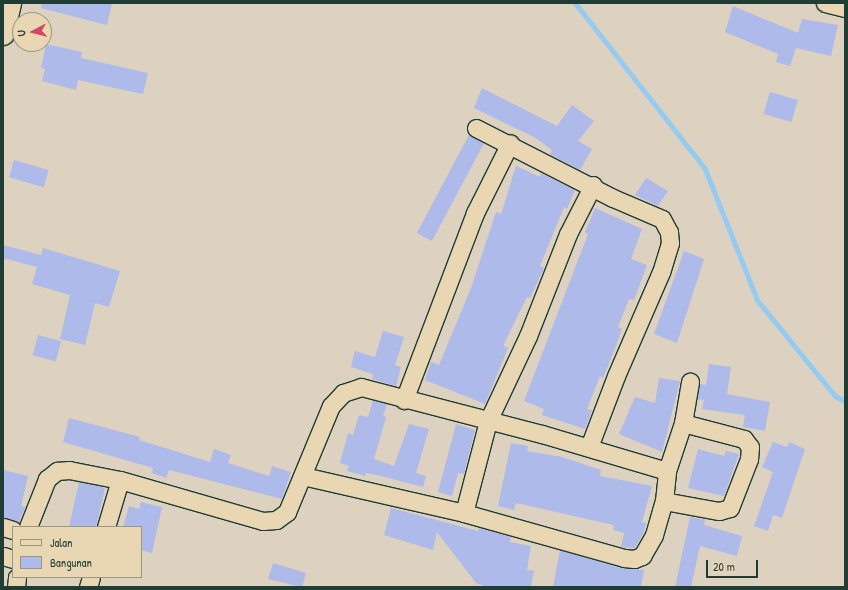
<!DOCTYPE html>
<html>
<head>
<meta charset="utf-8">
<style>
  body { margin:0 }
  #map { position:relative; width:848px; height:590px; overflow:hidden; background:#ddd1bf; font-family:"Patrick Hand",sans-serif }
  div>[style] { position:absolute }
  .stream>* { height:5px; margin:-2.5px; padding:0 2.5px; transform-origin:2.5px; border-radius:2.5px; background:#94cbf2 }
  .building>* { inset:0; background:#adbaea; transform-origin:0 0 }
  .roads { filter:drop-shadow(1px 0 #1f3d34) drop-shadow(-1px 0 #1f3d34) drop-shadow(0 1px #1f3d34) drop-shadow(0 -1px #1f3d34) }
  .street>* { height:17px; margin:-8.5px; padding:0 8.5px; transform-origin:8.5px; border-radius:8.5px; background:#e9d7b4 }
  .secondary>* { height:22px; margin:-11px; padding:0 11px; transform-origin:11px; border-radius:11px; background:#e9d7b4 }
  span { translate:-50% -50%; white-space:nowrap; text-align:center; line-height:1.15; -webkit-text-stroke:3px #e9d7b4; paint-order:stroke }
  .frame { position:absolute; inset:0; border:4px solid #1f3d34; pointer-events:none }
  .legend { position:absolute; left:12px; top:526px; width:130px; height:52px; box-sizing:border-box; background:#e9d7b4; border:1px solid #989981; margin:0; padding:5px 7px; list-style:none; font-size:12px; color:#1f3d34 }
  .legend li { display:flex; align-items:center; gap:8px; height:20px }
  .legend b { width:20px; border:1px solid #989981 }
  .north { position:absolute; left:12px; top:12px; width:40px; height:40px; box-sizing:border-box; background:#e9d7b4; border:1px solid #989981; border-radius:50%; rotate:263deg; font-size:11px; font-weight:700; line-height:16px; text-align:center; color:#1f3d34 }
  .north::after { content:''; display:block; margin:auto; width:14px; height:18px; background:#d1495b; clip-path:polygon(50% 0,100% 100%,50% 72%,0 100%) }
  .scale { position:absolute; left:706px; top:560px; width:52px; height:18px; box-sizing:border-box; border:2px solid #1f3d34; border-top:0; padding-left:5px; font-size:12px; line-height:14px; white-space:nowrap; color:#1f3d34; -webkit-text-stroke:3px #e9d7b4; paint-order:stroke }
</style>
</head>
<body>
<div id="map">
  <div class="stream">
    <div style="left:575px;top:3px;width:211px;rotate:51.9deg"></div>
    <div style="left:705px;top:169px;width:141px;rotate:68.3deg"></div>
    <div style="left:757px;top:300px;width:124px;rotate:50.9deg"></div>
    <div style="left:835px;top:396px;width:11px;rotate:27deg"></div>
  </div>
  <div class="building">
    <div style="clip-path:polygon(42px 3px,112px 3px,107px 25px,41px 8px)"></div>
    <div style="clip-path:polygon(733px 6px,798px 33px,802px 19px,838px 25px,831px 56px,796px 48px,790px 66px,776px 62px,778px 54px,725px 32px)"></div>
    <div style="clip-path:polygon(46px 44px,82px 52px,81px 58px,148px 73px,143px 94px,78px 80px,76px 90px,42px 81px,45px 69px,41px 68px)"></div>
    <div style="clip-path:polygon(482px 88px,557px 126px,572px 105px,594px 121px,578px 141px,592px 149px,580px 170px,550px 154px,552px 150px,534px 137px,474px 108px)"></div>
    <div style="left:770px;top:92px;width:29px;height:23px;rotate:16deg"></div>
    <div style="left:469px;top:135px;width:17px;height:111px;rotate:28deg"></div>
    <div style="left:14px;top:160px;width:36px;height:18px;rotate:16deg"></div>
    <div style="clip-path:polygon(516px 166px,540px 177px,541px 173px,575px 190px,567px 209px,564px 207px,540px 266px,544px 268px,530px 298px,527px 297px,503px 346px,508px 348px,485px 404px,425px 380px,431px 362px,439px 365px,471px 288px,496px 212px,501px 214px)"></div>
    <div style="clip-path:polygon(646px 178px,668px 191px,658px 206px,635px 195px)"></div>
    <div style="clip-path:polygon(595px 208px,642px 229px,631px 259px,647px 265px,634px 300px,629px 299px,618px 327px,622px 329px,614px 351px,603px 378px,600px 376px,587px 409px,592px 410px,585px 429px,542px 415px,544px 409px,524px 401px,588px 234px,585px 232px)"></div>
    <div style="clip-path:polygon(3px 245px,41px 255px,43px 248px,120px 271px,109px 307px,95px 303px,85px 345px,60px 339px,70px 295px,32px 284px,37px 267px,3px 258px)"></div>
    <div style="clip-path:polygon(684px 251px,704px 259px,677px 343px,654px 334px)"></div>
    <div style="clip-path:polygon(383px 331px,404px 337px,395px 365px,401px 367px,396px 386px,372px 379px,373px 374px,351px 367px,355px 351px,375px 357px)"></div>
    <div style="left:38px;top:335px;width:24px;height:21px;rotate:15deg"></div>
    <div style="clip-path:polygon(709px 364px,731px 367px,727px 394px,770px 402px,765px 431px,743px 427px,745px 415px,702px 409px,704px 400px,697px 399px,700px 384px,706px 385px)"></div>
    <div style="clip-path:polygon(659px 378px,680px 381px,662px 452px,619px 434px,635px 397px,655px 403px)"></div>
    <div style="clip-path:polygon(373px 400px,387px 404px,383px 416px,386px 417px,374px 459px,394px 466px,409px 424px,429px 429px,416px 473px,426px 476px,423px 487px,377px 475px,366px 473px,365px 476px,347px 471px,349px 466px,340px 463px,348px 433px,353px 435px,359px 415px,368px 417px)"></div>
    <div style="clip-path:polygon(69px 418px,140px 437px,139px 440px,210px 462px,214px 449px,231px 455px,228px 463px,269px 476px,272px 466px,291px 472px,282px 499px,169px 470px,166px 478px,152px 473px,153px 468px,63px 442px)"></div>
    <div style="clip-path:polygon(456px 424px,475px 430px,464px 474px,458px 473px,452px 496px,438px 492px)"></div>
    <div style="clip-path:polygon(773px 442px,787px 447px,789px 442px,805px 449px,782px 518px,773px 515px,768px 531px,754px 526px,773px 472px,762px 467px)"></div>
    <div style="clip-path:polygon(511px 443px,528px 446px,527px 451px,562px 457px,601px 470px,600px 476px,652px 486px,642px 522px,646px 523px,644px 532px,635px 548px,621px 547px,624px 533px,613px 530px,614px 525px,516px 503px,514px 510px,498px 506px)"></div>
    <div style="clip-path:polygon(698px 449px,724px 456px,726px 451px,739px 454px,724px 496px,688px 488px)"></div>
    <div style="clip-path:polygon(3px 470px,28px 476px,21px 506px,25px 507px,19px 522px,3px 517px)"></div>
    <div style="clip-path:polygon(79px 482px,105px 488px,96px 527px,69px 527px)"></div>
    <div style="clip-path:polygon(141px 502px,162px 507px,152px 553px,141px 550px,141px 527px,123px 527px,129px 506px,139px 509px)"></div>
    <div style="clip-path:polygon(391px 508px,478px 531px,479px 528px,511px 537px,510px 542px,531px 546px,527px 570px,534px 571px,531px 587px,487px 587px,476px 583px,437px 532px,433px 550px,384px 535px)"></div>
    <div style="clip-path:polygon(690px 517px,705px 520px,704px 525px,742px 536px,737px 556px,700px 546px,691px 587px,675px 587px)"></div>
    <div style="clip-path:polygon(560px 550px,621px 568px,644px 570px,641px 587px,553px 587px)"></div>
    <div style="clip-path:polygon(273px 563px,306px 573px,302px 587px,268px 579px)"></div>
  </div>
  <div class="roads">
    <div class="street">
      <div style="left:825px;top:3px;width:21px;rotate:14deg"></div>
      <div style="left:476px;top:128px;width:154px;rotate:27.1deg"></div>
      <div style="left:613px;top:198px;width:53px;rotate:23.2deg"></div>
      <div style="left:662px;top:219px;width:15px;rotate:62deg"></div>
      <div style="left:669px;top:232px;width:11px;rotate:85deg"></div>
      <div style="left:670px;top:243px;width:30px;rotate:107deg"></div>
      <div style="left:661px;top:272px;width:113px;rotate:113.4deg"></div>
      <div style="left:616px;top:376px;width:76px;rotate:110.8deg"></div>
      <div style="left:404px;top:400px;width:200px;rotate:-69.2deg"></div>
      <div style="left:475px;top:213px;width:78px;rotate:-63.4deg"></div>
      <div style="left:303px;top:476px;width:165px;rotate:12.9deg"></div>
      <div style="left:464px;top:513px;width:166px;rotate:15.7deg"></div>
      <div style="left:624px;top:558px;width:10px;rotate:6deg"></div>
      <div style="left:634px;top:559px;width:9px;rotate:-21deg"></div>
      <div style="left:642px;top:556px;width:24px;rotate:-60deg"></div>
      <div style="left:654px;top:535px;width:35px;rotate:-74deg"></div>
      <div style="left:664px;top:501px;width:30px;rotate:-84deg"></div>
      <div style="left:667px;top:471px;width:51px;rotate:-71.6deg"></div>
      <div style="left:683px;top:423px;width:42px;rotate:-80.3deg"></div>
      <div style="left:664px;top:501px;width:56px;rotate:10.3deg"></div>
      <div style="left:719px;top:511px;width:11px;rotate:-15deg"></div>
      <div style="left:730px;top:508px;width:53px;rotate:-68.8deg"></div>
      <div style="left:749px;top:459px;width:12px;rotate:-85deg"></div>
      <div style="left:750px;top:447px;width:10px;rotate:-127deg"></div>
      <div style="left:744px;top:439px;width:63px;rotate:-165.3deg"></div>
      <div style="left:464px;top:513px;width:95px;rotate:-75.4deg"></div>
      <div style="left:488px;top:421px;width:94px;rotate:-64.8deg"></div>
      <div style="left:528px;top:336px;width:110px;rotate:-68.6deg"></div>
      <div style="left:568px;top:234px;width:55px;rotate:-63deg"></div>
      <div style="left:3px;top:527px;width:10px;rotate:17deg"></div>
      <div style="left:28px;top:527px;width:52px;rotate:-68.4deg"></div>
      <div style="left:47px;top:479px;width:13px;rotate:-39deg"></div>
      <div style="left:57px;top:471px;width:12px;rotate:-5deg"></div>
      <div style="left:69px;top:470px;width:52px;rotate:11.1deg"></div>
      <div style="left:120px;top:480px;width:149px;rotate:16deg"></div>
      <div style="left:263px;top:521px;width:13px;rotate:-4deg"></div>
      <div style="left:276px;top:520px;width:14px;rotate:-36deg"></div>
      <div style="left:287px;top:512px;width:115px;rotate:-67.5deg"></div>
      <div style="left:331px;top:406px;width:18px;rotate:-47deg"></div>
      <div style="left:343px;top:393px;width:19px;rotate:-18deg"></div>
      <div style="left:361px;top:387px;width:187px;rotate:14.6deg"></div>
      <div style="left:542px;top:434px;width:130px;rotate:16.5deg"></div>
      <div style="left:106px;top:527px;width:49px;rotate:-73.4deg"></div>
      <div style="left:3px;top:556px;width:10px;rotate:17deg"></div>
      <div style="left:16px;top:587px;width:10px;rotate:-84deg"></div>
      <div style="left:88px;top:587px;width:10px;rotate:-73deg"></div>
    </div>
    <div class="secondary">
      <div style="left:3px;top:34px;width:32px;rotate:-77deg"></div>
    </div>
  </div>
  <div class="frame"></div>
  <ul class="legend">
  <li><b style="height:5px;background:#e9d7b4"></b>Jalan</li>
  <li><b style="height:11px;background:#adbaea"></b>Bangunan</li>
  </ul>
  <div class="north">U</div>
  <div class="scale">20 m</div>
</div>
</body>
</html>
